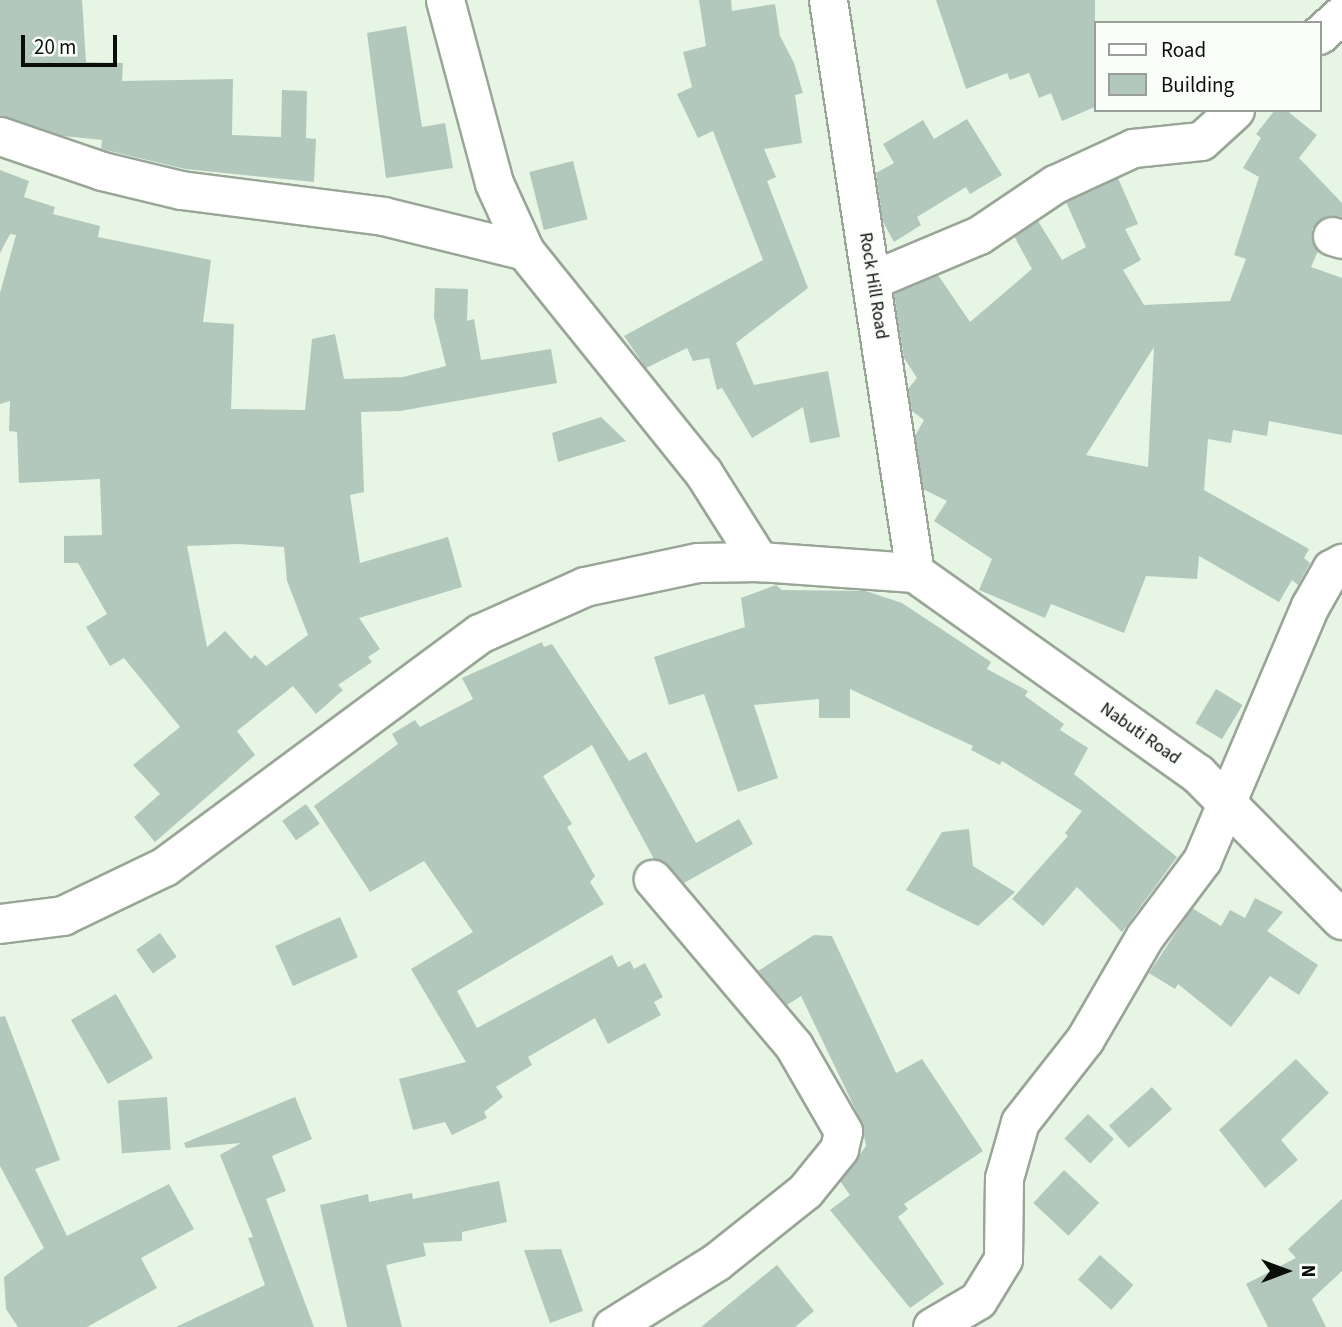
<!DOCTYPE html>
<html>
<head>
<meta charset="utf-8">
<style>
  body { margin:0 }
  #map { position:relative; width:1342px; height:1327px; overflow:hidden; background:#e6f5e4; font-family:"Source Sans 3",sans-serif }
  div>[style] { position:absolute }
  .building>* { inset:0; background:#b3c8bc; transform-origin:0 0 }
  .roads { filter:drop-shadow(2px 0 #99a697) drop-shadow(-2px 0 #99a697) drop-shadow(0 2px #99a697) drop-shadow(0 -2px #99a697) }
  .minor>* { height:37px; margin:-18.5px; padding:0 18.5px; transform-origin:18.5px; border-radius:18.5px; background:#fff }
  .tertiary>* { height:38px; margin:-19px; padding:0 19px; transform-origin:19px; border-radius:19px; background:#fff }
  span { translate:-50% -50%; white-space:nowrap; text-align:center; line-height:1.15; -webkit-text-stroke:5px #f9fff8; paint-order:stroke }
  .street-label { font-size:18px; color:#0a0e09 }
  .legend { position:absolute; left:1094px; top:21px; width:228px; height:91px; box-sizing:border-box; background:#f9fff8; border:2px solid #999f98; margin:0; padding:9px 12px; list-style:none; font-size:21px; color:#0a0e09 }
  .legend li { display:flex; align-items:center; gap:14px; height:35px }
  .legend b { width:35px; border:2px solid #999f98 }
  .north { position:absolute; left:1251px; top:1236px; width:70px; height:70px; -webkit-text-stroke:5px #f9fff8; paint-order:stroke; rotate:90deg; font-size:19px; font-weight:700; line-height:28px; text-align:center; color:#0a0e09 }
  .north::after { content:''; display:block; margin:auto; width:24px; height:32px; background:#0a0e09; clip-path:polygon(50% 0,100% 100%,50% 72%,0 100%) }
  .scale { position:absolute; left:21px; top:35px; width:96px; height:32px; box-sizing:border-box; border:4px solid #0a0e09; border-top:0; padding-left:9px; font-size:21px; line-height:24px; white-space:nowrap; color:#0a0e09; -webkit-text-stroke:5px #f9fff8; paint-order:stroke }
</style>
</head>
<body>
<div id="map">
  <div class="building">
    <div style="clip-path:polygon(0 0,82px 0,86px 62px,123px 63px,122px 81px,233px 79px,232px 135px,281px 137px,282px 90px,307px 91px,306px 138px,316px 139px,314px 182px,185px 169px,101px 149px,102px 140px,63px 136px,0 116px)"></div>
    <div style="clip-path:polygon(699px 0,731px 0,732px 11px,775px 4px,780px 36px,794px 63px,803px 93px,795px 95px,802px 143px,764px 149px,776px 177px,767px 181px,808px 288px,736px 343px,754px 385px,828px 371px,840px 437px,810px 443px,803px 407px,752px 438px,722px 388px,717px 390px,709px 358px,693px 361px,687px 348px,646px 368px,624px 336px,763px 260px,713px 131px,698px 138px,677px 94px,692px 87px,683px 52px,706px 46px)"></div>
    <div style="clip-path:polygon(936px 0,1095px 0,1095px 107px,1062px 121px,1051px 93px,1039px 98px,1029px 73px,1010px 80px,1007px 73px,966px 89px)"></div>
    <div style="clip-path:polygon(406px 26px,422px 127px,445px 123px,453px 168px,386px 178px,367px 33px)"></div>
    <div style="clip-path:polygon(evenodd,1275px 110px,1286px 110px,1317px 135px,1299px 158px,1342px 203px,1342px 217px,1327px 216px,1312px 229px,1318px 251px,1311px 267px,1342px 278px,1342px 435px,1269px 421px,1267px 436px,1233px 430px,1231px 443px,1208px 439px,1204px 490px,1309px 549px,1304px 558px,1310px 563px,1298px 585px,1292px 580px,1279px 602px,1199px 556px,1197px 579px,1146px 576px,1124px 633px,1051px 604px,1045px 618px,979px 590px,992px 559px,934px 521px,947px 501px,923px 489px,915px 436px,924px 420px,912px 411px,908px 389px,917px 378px,904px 358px,894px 294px,938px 275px,970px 322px,1032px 269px,1014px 236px,1038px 221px,1062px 260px,1086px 247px,1066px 202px,1118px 178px,1138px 224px,1125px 229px,1141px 260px,1123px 270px,1144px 305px,1230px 301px,1246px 259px,1234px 255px,1259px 177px,1243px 168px,1261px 138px,1256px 134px,1275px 110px,1154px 347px,1148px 467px,1086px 455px,1154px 347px)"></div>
    <div style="clip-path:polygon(967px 119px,1002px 175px,970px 194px,966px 187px,917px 217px,921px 225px,894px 242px,883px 222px,876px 173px,894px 163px,883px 144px,923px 120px,934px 139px)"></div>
    <div style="left:573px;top:161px;width:60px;height:45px;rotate:76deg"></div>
    <div style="clip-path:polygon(evenodd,0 170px,29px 181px,24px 197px,55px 207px,53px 214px,100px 226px,98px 237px,211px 260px,203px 322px,234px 324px,231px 409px,305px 410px,312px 339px,335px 334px,344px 379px,403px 377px,446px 366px,434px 317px,435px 288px,468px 289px,467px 321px,474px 319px,481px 360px,551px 349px,557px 383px,400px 411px,361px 412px,364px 492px,350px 495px,360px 563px,448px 537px,462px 587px,359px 618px,380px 649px,368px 657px,372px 662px,338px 685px,343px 690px,316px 714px,293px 686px,237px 731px,255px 755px,155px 842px,134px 817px,160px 794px,133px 765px,180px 727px,124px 658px,110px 666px,86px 627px,107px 614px,78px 563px,64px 563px,64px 536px,102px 535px,100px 479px,19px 483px,17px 432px,9px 431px,10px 401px,0 404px,0 293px,16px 235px,10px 234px,0 253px,0 170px,238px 544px,284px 547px,287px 581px,308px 635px,266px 666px,255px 655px,251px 659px,225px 631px,207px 647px,187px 546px,238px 544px)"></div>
    <div style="clip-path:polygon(601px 417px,626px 441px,558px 462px,552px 433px)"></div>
    <div style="clip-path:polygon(776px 585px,782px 590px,866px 591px,902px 603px,991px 662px,987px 669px,1028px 691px,1025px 696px,1064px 724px,1060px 730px,1088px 748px,1074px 774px,1177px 857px,1122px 932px,1077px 887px,1043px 926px,1012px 899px,1068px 836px,1065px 833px,1082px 811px,1002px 761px,1000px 765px,971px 750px,973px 746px,850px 689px,850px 718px,819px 718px,819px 699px,754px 705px,778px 778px,738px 792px,704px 694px,669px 705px,654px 657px,745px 627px,741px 598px)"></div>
    <div style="clip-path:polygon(542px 642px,544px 647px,552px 644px,629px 761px,646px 752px,696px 843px,739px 819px,753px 844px,684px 883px,654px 859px,592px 745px,543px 776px,572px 824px,567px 827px,595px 876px,590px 882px,604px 904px,457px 991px,477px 1028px,612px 955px,618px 967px,630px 961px,634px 969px,645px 963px,663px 997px,654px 1002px,661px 1015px,608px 1044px,595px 1018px,528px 1057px,532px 1065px,496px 1087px,503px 1097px,484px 1112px,487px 1118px,452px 1135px,445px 1122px,413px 1130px,399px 1079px,466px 1062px,411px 969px,473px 932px,424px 861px,370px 892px,314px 806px,398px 744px,392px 734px,415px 720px,420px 727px,473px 699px,462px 678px)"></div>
    <div style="left:1216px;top:689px;width:31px;height:40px;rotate:31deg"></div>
    <div style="left:306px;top:804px;width:24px;height:29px;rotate:55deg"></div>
    <div style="clip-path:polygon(969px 829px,973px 866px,1015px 892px,978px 926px,906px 890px,942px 832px)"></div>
    <div style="clip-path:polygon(1255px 898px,1283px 912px,1267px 931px,1318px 965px,1299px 995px,1270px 976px,1231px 1027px,1178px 984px,1175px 989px,1149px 973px,1192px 908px,1221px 926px,1230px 910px,1245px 918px)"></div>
    <div style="left:340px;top:917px;width:44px;height:71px;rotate:66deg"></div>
    <div style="left:160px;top:933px;width:29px;height:29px;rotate:55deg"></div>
    <div style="clip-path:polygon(814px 935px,832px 936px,896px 1073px,922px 1059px,983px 1151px,904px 1204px,908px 1209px,898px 1217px,944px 1284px,910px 1308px,830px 1210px,850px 1195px,840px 1181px,866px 1146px,861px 1121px,801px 996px,787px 1005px,758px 971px)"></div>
    <div style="left:116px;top:994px;width:74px;height:52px;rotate:60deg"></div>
    <div style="clip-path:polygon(5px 1016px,60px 1160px,35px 1169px,67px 1236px,169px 1184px,194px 1229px,141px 1258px,157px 1288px,87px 1327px,18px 1327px,6px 1309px,4px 1277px,44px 1248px,0 1166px,0 1017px)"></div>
    <div style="clip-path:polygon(1296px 1059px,1329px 1093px,1281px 1140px,1298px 1160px,1265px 1188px,1219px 1130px)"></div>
    <div style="left:1152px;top:1087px;width:30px;height:58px;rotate:48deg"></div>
    <div style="left:167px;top:1097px;width:53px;height:49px;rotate:86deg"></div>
    <div style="clip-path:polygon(295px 1097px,312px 1139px,272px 1156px,286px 1191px,266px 1199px,314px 1327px,176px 1327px,265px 1285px,248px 1238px,253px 1237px,220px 1155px,241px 1143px,186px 1148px,184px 1143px)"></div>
    <div style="left:1088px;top:1114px;width:36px;height:34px;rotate:44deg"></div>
    <div style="left:1064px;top:1170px;width:48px;height:45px;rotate:43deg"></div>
    <div style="clip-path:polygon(499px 1181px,507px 1222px,462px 1232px,462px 1241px,423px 1243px,426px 1256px,386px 1265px,402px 1327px,347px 1327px,320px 1205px,368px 1194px,369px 1202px,412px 1193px,413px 1199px)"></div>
    <div style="clip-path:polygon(1342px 1199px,1342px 1271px,1312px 1299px,1326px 1327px,1268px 1327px,1246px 1284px,1296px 1258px,1288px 1249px)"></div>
    <div style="clip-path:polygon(561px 1249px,583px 1311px,550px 1323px,524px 1250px)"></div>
    <div style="left:1100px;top:1255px;width:45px;height:33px;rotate:42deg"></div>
    <div style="clip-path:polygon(777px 1265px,814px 1311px,795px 1327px,701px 1327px)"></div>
  </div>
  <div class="roads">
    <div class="minor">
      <div style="left:445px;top:0;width:189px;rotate:75deg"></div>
      <div style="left:494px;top:183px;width:75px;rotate:65.5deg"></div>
      <div style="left:525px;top:251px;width:284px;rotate:51.2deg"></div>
      <div style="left:703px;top:472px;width:107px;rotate:57.7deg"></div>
      <div style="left:828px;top:0;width:580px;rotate:81.37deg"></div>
      <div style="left:1319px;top:35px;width:31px;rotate:-42deg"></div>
      <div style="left:0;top:136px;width:108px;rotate:18.9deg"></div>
      <div style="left:102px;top:171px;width:81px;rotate:13.5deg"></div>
      <div style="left:181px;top:190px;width:204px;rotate:7.3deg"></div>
      <div style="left:383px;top:216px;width:146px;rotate:13.8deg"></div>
      <div style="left:1332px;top:236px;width:10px;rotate:17deg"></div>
      <div style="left:872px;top:280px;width:116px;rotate:-22.8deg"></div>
      <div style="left:979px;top:235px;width:92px;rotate:-33.9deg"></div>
      <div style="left:1055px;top:184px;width:86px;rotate:-24.8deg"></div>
      <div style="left:1133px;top:148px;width:68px;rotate:-5.9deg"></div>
      <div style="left:1201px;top:141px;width:46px;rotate:-42.4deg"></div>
      <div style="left:612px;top:1327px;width:123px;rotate:-32deg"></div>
      <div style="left:716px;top:1262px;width:114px;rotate:-38.6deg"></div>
      <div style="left:805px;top:1191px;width:54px;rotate:-51deg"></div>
      <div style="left:839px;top:1149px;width:18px;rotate:-77deg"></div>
      <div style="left:843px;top:1131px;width:98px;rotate:-120deg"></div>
      <div style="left:794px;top:1046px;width:219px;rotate:-130.2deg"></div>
      <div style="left:932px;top:1327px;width:53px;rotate:-30.4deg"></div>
      <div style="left:978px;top:1300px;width:48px;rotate:-58.6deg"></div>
      <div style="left:1003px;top:1259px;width:81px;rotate:-89.3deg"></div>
      <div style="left:1004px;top:1178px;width:58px;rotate:-74.1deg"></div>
      <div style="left:1020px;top:1122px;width:105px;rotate:-51.9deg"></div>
      <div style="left:1085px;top:1039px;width:119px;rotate:-59.8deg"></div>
      <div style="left:1145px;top:936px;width:95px;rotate:-53.1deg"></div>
      <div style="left:1202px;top:860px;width:276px;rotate:-67deg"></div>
      <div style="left:1310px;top:606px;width:43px;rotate:-60.4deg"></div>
      <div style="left:1331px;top:569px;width:13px;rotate:-29deg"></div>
    </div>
    <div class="tertiary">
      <div style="left:0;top:924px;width:64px;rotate:-7.2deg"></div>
      <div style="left:63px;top:916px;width:113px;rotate:-25.7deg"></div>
      <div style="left:165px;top:867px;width:392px;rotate:-36.5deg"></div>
      <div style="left:480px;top:634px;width:115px;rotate:-24.1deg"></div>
      <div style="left:585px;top:587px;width:116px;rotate:-12deg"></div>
      <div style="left:698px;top:563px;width:62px;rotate:-0.9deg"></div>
      <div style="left:760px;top:562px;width:155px;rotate:4.1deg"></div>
      <div style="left:915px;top:573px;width:347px;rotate:35.4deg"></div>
      <div style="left:1198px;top:774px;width:205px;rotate:45.4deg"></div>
    </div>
  </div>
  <div class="street-label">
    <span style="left:873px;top:286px;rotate:81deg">Rock Hill Road</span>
    <span style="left:1140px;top:734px;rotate:35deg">Nabuti Road</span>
  </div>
  <ul class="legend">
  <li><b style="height:9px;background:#fff"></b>Road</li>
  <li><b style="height:19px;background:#b3c8bc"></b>Building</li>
  </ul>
  <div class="north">N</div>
  <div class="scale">20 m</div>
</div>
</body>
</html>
